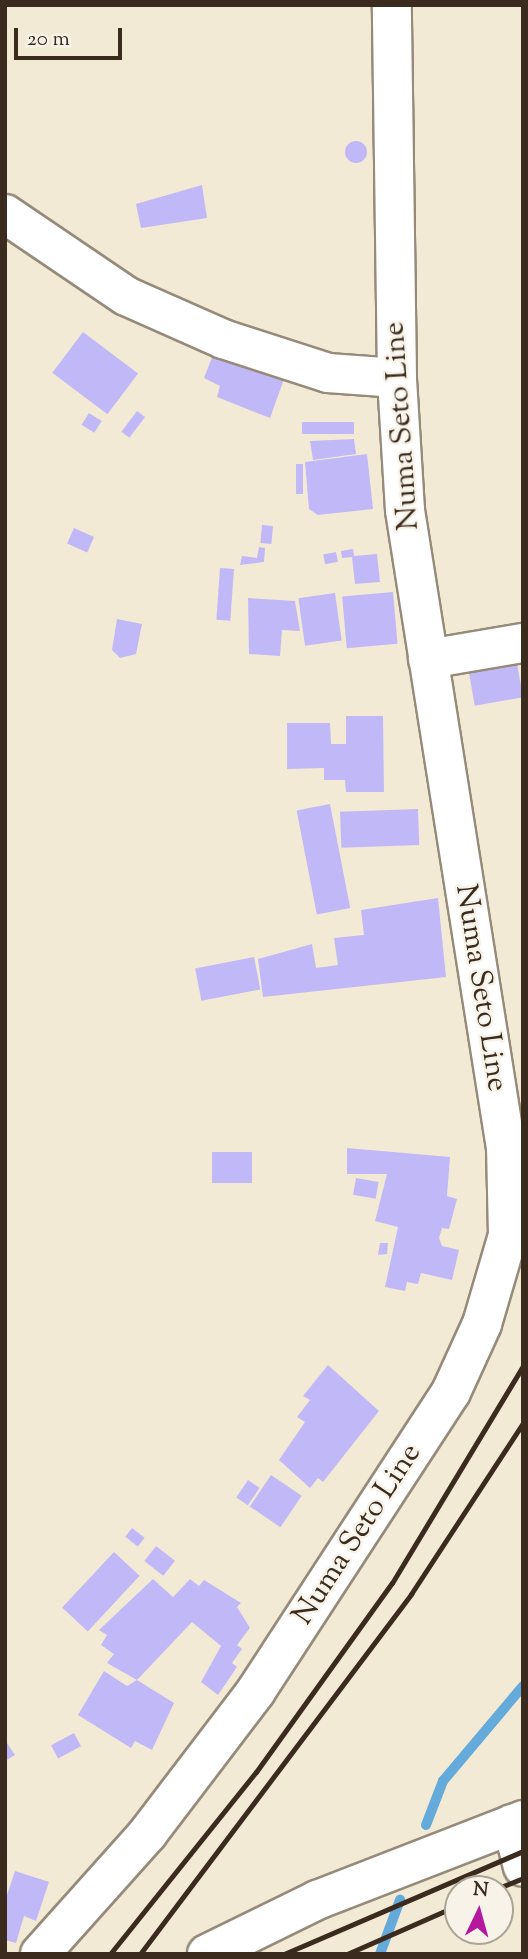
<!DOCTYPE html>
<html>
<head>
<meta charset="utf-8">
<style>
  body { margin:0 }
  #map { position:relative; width:528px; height:1959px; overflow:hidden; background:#f2ead5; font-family:"Sorts Mill Goudy",serif }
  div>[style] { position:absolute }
  .stream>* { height:10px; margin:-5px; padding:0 5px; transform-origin:5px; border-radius:5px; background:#64aada }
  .building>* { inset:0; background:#c1b9f7; transform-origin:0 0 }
  .round { border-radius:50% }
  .roads { filter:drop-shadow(2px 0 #968a7a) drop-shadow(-2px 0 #968a7a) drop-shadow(0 2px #968a7a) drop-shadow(0 -2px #968a7a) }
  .street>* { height:38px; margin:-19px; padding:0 19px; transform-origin:19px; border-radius:19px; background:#fff }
  .secondary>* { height:38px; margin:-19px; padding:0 19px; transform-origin:19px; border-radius:19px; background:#fff }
  .rail>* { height:5px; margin:-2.5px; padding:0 2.5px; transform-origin:2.5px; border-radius:2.5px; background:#3b2a1e }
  span { translate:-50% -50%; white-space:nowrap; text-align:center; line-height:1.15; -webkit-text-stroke:5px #f7f3e8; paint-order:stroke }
  .street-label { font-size:30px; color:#3b2a1e }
  .frame { position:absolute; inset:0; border:7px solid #3b2a1e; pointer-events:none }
  .north { position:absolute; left:444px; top:1875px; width:70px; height:70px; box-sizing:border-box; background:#f7f3e8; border:2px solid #aca397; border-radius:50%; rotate:5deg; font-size:19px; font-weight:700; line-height:28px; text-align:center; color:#3b2a1e }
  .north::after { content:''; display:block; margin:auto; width:24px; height:32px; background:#b5179e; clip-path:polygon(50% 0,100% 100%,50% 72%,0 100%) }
  .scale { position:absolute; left:14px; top:28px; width:108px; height:32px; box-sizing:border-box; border:4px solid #3b2a1e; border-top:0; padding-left:9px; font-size:21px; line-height:24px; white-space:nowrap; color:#3b2a1e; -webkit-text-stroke:5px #f7f3e8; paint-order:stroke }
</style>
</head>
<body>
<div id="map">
  <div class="stream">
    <div style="left:426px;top:1825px;width:47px;rotate:-68.9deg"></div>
    <div style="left:443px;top:1781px;width:124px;rotate:-49.9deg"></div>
    <div style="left:380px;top:1954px;width:58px;rotate:-69.7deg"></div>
  </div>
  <div class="building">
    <div class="round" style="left:345px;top:141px;width:22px;height:22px"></div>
    <div style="clip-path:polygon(202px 185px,207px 218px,141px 228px,136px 204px)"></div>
    <div style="left:83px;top:332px;width:69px;height:51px;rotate:37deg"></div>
    <div style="clip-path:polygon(218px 342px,288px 368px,270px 418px,217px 397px,220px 386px,204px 378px)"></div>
    <div style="left:137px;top:411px;width:10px;height:26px;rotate:37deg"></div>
    <div style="left:89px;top:413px;width:15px;height:14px;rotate:32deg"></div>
    <div style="left:354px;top:422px;width:12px;height:52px;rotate:90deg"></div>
    <div style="clip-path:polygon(354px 439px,356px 454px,313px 460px,310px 441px)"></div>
    <div style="clip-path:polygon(367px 454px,373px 509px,318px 515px,309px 509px,305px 462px)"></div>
    <div style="left:296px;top:464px;width:7px;height:30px"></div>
    <div style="left:262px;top:525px;width:11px;height:18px;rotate:5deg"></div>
    <div style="left:74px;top:528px;width:22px;height:17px;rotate:24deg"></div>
    <div style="clip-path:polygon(259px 547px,265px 548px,264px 562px,240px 565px,242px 556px,257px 558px)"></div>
    <div style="clip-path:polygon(353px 549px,354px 556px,377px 554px,380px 582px,355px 584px,352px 557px,342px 558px,341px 551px)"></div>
    <div style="left:336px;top:552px;width:10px;height:13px;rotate:79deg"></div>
    <div style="left:220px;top:568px;width:14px;height:52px;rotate:4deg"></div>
    <div style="left:393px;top:592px;width:52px;height:51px;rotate:85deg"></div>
    <div style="left:335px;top:593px;width:48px;height:37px;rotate:82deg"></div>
    <div style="clip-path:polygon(248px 598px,295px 601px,300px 631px,282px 630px,280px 656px,249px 654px)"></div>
    <div style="clip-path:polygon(117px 619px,142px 624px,136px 654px,120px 658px,112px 650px)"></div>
    <div style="left:515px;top:652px;width:46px;height:49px;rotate:80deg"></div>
    <div style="clip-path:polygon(346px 716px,383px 716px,384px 792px,346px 792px,345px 780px,324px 780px,324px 768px,287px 769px,287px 723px,330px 723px,331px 744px,346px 744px)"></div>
    <div style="left:330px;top:804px;width:106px;height:34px;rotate:79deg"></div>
    <div style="left:418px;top:809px;width:36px;height:78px;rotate:88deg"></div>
    <div style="clip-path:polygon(438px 898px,446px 977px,263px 997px,258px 959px,312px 944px,316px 968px,338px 965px,334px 938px,364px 935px,361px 910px)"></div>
    <div style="left:254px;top:957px;width:33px;height:60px;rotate:79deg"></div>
    <div style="clip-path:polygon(347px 1148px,450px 1157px,447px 1196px,457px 1199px,449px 1229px,442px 1228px,439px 1238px,442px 1246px,459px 1250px,452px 1280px,421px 1273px,418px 1284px,407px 1282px,405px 1291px,385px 1287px,398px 1227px,375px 1221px,387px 1174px,347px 1174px)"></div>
    <div style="left:252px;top:1152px;width:31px;height:40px;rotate:90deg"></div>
    <div style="left:356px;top:1178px;width:23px;height:17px;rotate:10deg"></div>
    <div style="clip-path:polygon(380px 1243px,388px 1243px,387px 1254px,378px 1255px)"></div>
    <div style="clip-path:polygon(328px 1365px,379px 1411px,323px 1482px,318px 1478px,310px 1488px,279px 1460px,305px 1422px,297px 1417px,310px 1400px,303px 1396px)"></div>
    <div style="left:271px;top:1475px;width:37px;height:38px;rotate:34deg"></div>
    <div style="left:248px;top:1480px;width:14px;height:21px;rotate:34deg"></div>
    <div style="left:132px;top:1528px;width:16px;height:11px;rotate:38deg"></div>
    <div style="left:156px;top:1546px;width:24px;height:19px;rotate:38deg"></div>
    <div style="left:114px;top:1552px;width:35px;height:76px;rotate:43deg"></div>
    <div style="clip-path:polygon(153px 1579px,173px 1597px,190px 1579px,199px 1586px,204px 1580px,241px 1603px,237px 1607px,250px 1628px,237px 1645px,242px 1649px,232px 1663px,237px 1667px,218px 1695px,201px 1682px,221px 1646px,192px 1622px,137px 1680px,107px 1663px,114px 1654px,101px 1645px,107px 1635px,99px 1630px)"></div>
    <div style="clip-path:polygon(104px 1671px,127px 1686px,137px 1680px,174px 1703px,152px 1750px,135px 1741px,131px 1748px,78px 1715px)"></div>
    <div style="left:74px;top:1733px;width:15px;height:26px;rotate:62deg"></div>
    <div style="clip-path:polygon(5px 1740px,15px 1755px,5px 1761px)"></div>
    <div style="clip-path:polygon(15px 1871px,49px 1882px,36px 1921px,24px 1916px,16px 1943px,5px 1940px,5px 1901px)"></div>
  </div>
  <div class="roads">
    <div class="street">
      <div style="left:5px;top:214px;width:146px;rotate:34.1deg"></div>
      <div style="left:126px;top:296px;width:106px;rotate:23.9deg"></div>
      <div style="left:223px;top:339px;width:110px;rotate:17.9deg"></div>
      <div style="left:328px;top:373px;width:69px;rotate:4.1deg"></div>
      <div style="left:428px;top:659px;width:96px;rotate:-9.6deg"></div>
      <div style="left:512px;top:1824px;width:44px;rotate:75.7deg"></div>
      <div style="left:207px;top:1954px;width:123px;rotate:-26.1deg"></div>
      <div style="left:317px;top:1900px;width:221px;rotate:-21.2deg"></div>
    </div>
    <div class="secondary">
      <div style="left:40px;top:1954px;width:162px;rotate:-48.2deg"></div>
      <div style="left:148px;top:1833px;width:178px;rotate:-52.7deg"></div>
      <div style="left:256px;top:1691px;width:357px;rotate:-56.9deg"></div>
      <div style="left:451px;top:1392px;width:75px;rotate:-65.5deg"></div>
      <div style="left:482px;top:1324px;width:93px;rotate:-73.7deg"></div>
      <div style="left:508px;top:1235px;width:87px;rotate:-91.3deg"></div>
      <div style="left:506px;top:1148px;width:646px;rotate:-99deg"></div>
      <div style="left:405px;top:510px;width:132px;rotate:-93.5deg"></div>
      <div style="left:397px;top:378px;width:373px;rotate:-90.8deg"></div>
    </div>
  </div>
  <div class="rail">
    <div style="left:496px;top:1889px;width:29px;rotate:-22deg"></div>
    <div style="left:110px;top:1954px;width:233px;rotate:-51.3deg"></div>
    <div style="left:256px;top:1772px;width:233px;rotate:-54.3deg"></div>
    <div style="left:392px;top:1583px;width:253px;rotate:-58.9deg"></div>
    <div style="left:140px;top:1954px;width:451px;rotate:-53deg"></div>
    <div style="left:411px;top:1594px;width:204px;rotate:-56.8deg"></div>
    <div style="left:284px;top:1954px;width:260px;rotate:-23.3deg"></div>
    <div style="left:347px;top:1954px;width:121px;rotate:-23.8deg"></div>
  </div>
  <div class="street-label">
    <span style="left:403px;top:426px;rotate:-94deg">Numa Seto Line</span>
    <span style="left:480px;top:988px;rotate:81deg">Numa Seto Line</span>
    <span style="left:358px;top:1535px;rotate:-57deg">Numa Seto Line</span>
  </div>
  <div class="frame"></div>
  <div class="north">N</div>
  <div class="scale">20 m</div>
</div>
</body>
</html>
